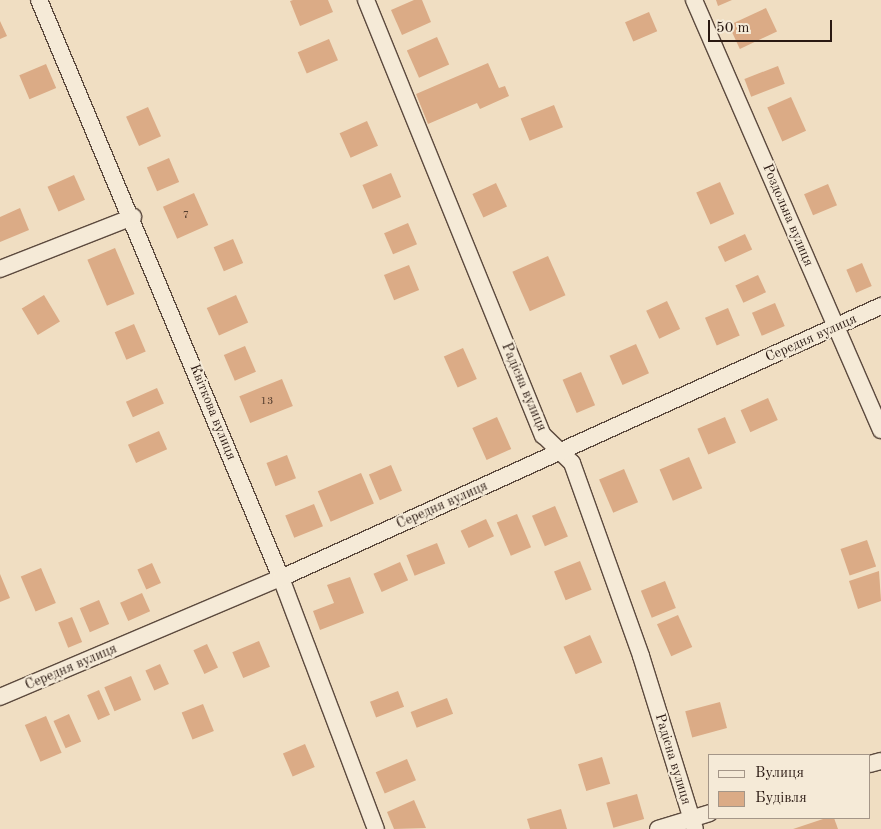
<!DOCTYPE html>
<html>
<head>
<meta charset="utf-8">
<style>
  body { margin:0 }
  #map { position:relative; width:881px; height:829px; overflow:hidden; background:#f0dec2; font-family:"Old Standard TT",serif }
  div>[style] { position:absolute }
  .building>* { inset:0; background:#dbab86; transform-origin:0 0 }
  .roads { filter:drop-shadow(1px 0 #5c4a3e) drop-shadow(-1px 0 #5c4a3e) drop-shadow(0 1px #5c4a3e) drop-shadow(0 -1px #5c4a3e) }
  .minor>* { height:16px; margin:-8px; padding:0 8px; transform-origin:8px; border-radius:8px; background:#f5ead7 }
  span { translate:-50% -50%; white-space:nowrap; text-align:center; line-height:1.15; -webkit-text-stroke:4px #f5ead7; paint-order:stroke }
  .number-label { font-size:11px; color:#563e2f }
  .number-label span { -webkit-text-stroke-width:0 }
  .street-label { font-size:14px; color:#2a1912 }
  .legend { position:absolute; left:708px; top:754px; width:162px; height:65px; box-sizing:border-box; background:#f5ead7; border:1px solid #a49688; margin:0; padding:6px 9px; list-style:none; font-size:15px; color:#2a1912 }
  .legend li { display:flex; align-items:center; gap:10px; height:25px }
  .legend b { width:25px; border:1px solid #a49688 }
  .scale { position:absolute; left:708px; top:20px; width:124px; height:22px; box-sizing:border-box; border:2px solid #2a1912; border-top:0; padding-left:6px; font-size:15px; line-height:18px; white-space:nowrap; color:#2a1912; -webkit-text-stroke:4px #f5ead7; paint-order:stroke }
</style>
</head>
<body>
<div id="map">
  <div class="building">
    <div style="clip-path:polygon(293px 0,328px 0,333px 12px,300px 26px,290px 1px)"></div>
    <div style="clip-path:polygon(414px 0,422px 0,431px 22px,402px 35px,391px 10px)"></div>
    <div style="clip-path:polygon(716px 0,732px 0,718px 6px)"></div>
    <div style="left:766px;top:8px;width:26px;height:41px;rotate:65deg"></div>
    <div style="left:649px;top:12px;width:21px;height:26px;rotate:67deg"></div>
    <div style="clip-path:polygon(0 21px,7px 36px,0 39px)"></div>
    <div style="left:437px;top:37px;width:30px;height:33px;rotate:66deg"></div>
    <div style="left:329px;top:39px;width:23px;height:34px;rotate:67deg"></div>
    <div style="clip-path:polygon(488px 63px,499px 88px,505px 86px,509px 96px,480px 109px,477px 103px,428px 124px,416px 94px)"></div>
    <div style="left:46px;top:64px;width:26px;height:29px;rotate:67deg"></div>
    <div style="left:778px;top:66px;width:19px;height:36px;rotate:69deg"></div>
    <div style="left:791px;top:97px;width:37px;height:26px;rotate:66deg"></div>
    <div style="left:554px;top:105px;width:24px;height:36px;rotate:68deg"></div>
    <div style="left:148px;top:107px;width:32px;height:24px;rotate:66deg"></div>
    <div style="left:367px;top:121px;width:27px;height:30px;rotate:66deg"></div>
    <div style="left:169px;top:158px;width:26px;height:24px;rotate:67deg"></div>
    <div style="left:391px;top:173px;width:26px;height:31px;rotate:67deg"></div>
    <div style="left:74px;top:175px;width:27px;height:29px;rotate:66deg"></div>
    <div style="left:720px;top:182px;width:35px;height:26px;rotate:66deg"></div>
    <div style="left:496px;top:183px;width:26px;height:26px;rotate:65deg"></div>
    <div style="left:828px;top:184px;width:23px;height:26px;rotate:67deg"></div>
    <div style="left:194px;top:193px;width:35px;height:34px;rotate:66deg"></div>
    <div style="clip-path:polygon(20px 208px,29px 230px,0 242px,0 217px)"></div>
    <div style="left:408px;top:223px;width:23px;height:26px;rotate:67deg"></div>
    <div style="left:745px;top:234px;width:17px;height:30px;rotate:65deg"></div>
    <div style="left:233px;top:239px;width:26px;height:21px;rotate:67deg"></div>
    <div style="left:115px;top:248px;width:50px;height:30px;rotate:67deg"></div>
    <div style="left:548px;top:256px;width:43px;height:39px;rotate:66deg"></div>
    <div style="left:862px;top:263px;width:25px;height:17px;rotate:67deg"></div>
    <div style="left:409px;top:265px;width:27px;height:27px;rotate:68deg"></div>
    <div style="left:758px;top:275px;width:19px;height:25px;rotate:65deg"></div>
    <div style="left:44px;top:295px;width:31px;height:26px;rotate:59deg"></div>
    <div style="left:236px;top:295px;width:30px;height:32px;rotate:66deg"></div>
    <div style="left:667px;top:301px;width:31px;height:23px;rotate:65deg"></div>
    <div style="left:775px;top:303px;width:25px;height:25px;rotate:67deg"></div>
    <div style="left:728px;top:308px;width:30px;height:25px;rotate:67deg"></div>
    <div style="left:134px;top:324px;width:30px;height:21px;rotate:67deg"></div>
    <div style="left:636px;top:344px;width:32px;height:29px;rotate:66deg"></div>
    <div style="left:245px;top:346px;width:28px;height:23px;rotate:67deg"></div>
    <div style="left:463px;top:348px;width:34px;height:21px;rotate:66deg"></div>
    <div style="left:581px;top:372px;width:36px;height:20px;rotate:67deg"></div>
    <div style="left:282px;top:379px;width:29px;height:46px;rotate:68deg"></div>
    <div style="left:157px;top:388px;width:17px;height:34px;rotate:66deg"></div>
    <div style="left:768px;top:398px;width:24px;height:30px;rotate:66deg"></div>
    <div style="left:497px;top:417px;width:35px;height:27px;rotate:66deg"></div>
    <div style="left:725px;top:417px;width:28px;height:30px;rotate:67deg"></div>
    <div style="left:159px;top:431px;width:20px;height:34px;rotate:66deg"></div>
    <div style="left:287px;top:455px;width:25px;height:22px;rotate:69deg"></div>
    <div style="left:689px;top:457px;width:34px;height:32px;rotate:67deg"></div>
    <div style="left:391px;top:465px;width:28px;height:24px;rotate:67deg"></div>
    <div style="left:624px;top:469px;width:36px;height:27px;rotate:67deg"></div>
    <div style="left:361px;top:473px;width:33px;height:47px;rotate:67deg"></div>
    <div style="left:314px;top:504px;width:24px;height:31px;rotate:68deg"></div>
    <div style="left:555px;top:506px;width:33px;height:25px;rotate:67deg"></div>
    <div style="left:517px;top:514px;width:36px;height:22px;rotate:67deg"></div>
    <div style="left:486px;top:519px;width:19px;height:28px;rotate:65deg"></div>
    <div style="left:867px;top:540px;width:28px;height:28px;rotate:71deg"></div>
    <div style="left:437px;top:543px;width:22px;height:33px;rotate:68deg"></div>
    <div style="left:580px;top:561px;width:31px;height:28px;rotate:68deg"></div>
    <div style="left:400px;top:562px;width:20px;height:29px;rotate:66deg"></div>
    <div style="left:152px;top:563px;width:22px;height:16px;rotate:66deg"></div>
    <div style="left:41px;top:568px;width:38px;height:22px;rotate:67deg"></div>
    <div style="clip-path:polygon(879px 571px,881px 601px,858px 609px,849px 581px)"></div>
    <div style="clip-path:polygon(0 574px,10px 598px,0 602px)"></div>
    <div style="clip-path:polygon(350px 577px,364px 613px,320px 630px,313px 611px,334px 603px,327px 585px)"></div>
    <div style="left:665px;top:581px;width:29px;height:26px;rotate:68deg"></div>
    <div style="left:142px;top:593px;width:20px;height:24px;rotate:66deg"></div>
    <div style="left:99px;top:600px;width:26px;height:21px;rotate:67deg"></div>
    <div style="left:678px;top:615px;width:35px;height:23px;rotate:66deg"></div>
    <div style="left:72px;top:617px;width:27px;height:15px;rotate:68deg"></div>
    <div style="left:590px;top:635px;width:30px;height:29px;rotate:66deg"></div>
    <div style="left:259px;top:641px;width:28px;height:29px;rotate:67deg"></div>
    <div style="left:207px;top:644px;width:26px;height:15px;rotate:65deg"></div>
    <div style="left:160px;top:664px;width:22px;height:16px;rotate:66deg"></div>
    <div style="left:131px;top:676px;width:26px;height:29px;rotate:67deg"></div>
    <div style="left:99px;top:690px;width:27px;height:13px;rotate:66deg"></div>
    <div style="left:398px;top:691px;width:17px;height:30px;rotate:69deg"></div>
    <div style="left:447px;top:698px;width:17px;height:39px;rotate:69deg"></div>
    <div style="left:720px;top:702px;width:27px;height:36px;rotate:75deg"></div>
    <div style="left:203px;top:704px;width:29px;height:23px;rotate:68deg"></div>
    <div style="left:69px;top:714px;width:30px;height:17px;rotate:66deg"></div>
    <div style="left:46px;top:716px;width:40px;height:23px;rotate:67deg"></div>
    <div style="left:305px;top:744px;width:25px;height:24px;rotate:67deg"></div>
    <div style="left:602px;top:757px;width:28px;height:25px;rotate:73deg"></div>
    <div style="left:407px;top:759px;width:23px;height:34px;rotate:67deg"></div>
    <div style="left:637px;top:794px;width:26px;height:32px;rotate:74deg"></div>
    <div style="clip-path:polygon(414px 800px,426px 828px,394px 829px,387px 812px)"></div>
    <div style="clip-path:polygon(561px 809px,567px 829px,530px 829px,527px 819px)"></div>
    <div style="clip-path:polygon(826px 818px,834px 818px,838px 829px,793px 829px)"></div>
  </div>
  <div class="roads">
    <div class="minor">
      <div style="left:39px;top:0;width:627px;rotate:67.28deg"></div>
      <div style="left:281px;top:578px;width:268px;rotate:69.3deg"></div>
      <div style="left:366px;top:0;width:470px;rotate:67.9deg"></div>
      <div style="left:543px;top:435px;width:40px;rotate:44deg"></div>
      <div style="left:572px;top:463px;width:205px;rotate:70.3deg"></div>
      <div style="left:641px;top:656px;width:181px;rotate:72.7deg"></div>
      <div style="left:694px;top:0;width:469px;rotate:66.5deg"></div>
      <div style="left:0;top:269px;width:143px;rotate:-21.4deg"></div>
      <div style="left:0;top:697px;width:305px;rotate:-23deg"></div>
      <div style="left:281px;top:578px;width:659px;rotate:-24.39deg"></div>
      <div style="left:870px;top:764px;width:11px;rotate:-15deg"></div>
      <div style="left:658px;top:829px;width:54px;rotate:-17.1deg"></div>
    </div>
  </div>
  <div class="number-label">
    <span style="left:186px;top:216px">7</span>
    <span style="left:267px;top:402px">13</span>
  </div>
  <div class="street-label">
    <span style="left:788px;top:215px;rotate:67deg">Роздольна вулиця</span>
    <span style="left:811px;top:338px;rotate:-24deg">Середня вулиця</span>
    <span style="left:524px;top:387px;rotate:67deg">Радісна вулиця</span>
    <span style="left:213px;top:412px;rotate:68deg">Квіткова вулиця</span>
    <span style="left:442px;top:505px;rotate:-24deg">Середня вулиця</span>
    <span style="left:71px;top:667px;rotate:-23deg">Середня вулиця</span>
    <span style="left:673px;top:759px;rotate:73deg">Радісна вулиця</span>
  </div>
  <ul class="legend">
  <li><b style="height:6px;background:#f5ead7"></b>Вулиця</li>
  <li><b style="height:14px;background:#dbab86"></b>Будівля</li>
  </ul>
  <div class="scale">50 m</div>
</div>
</body>
</html>
